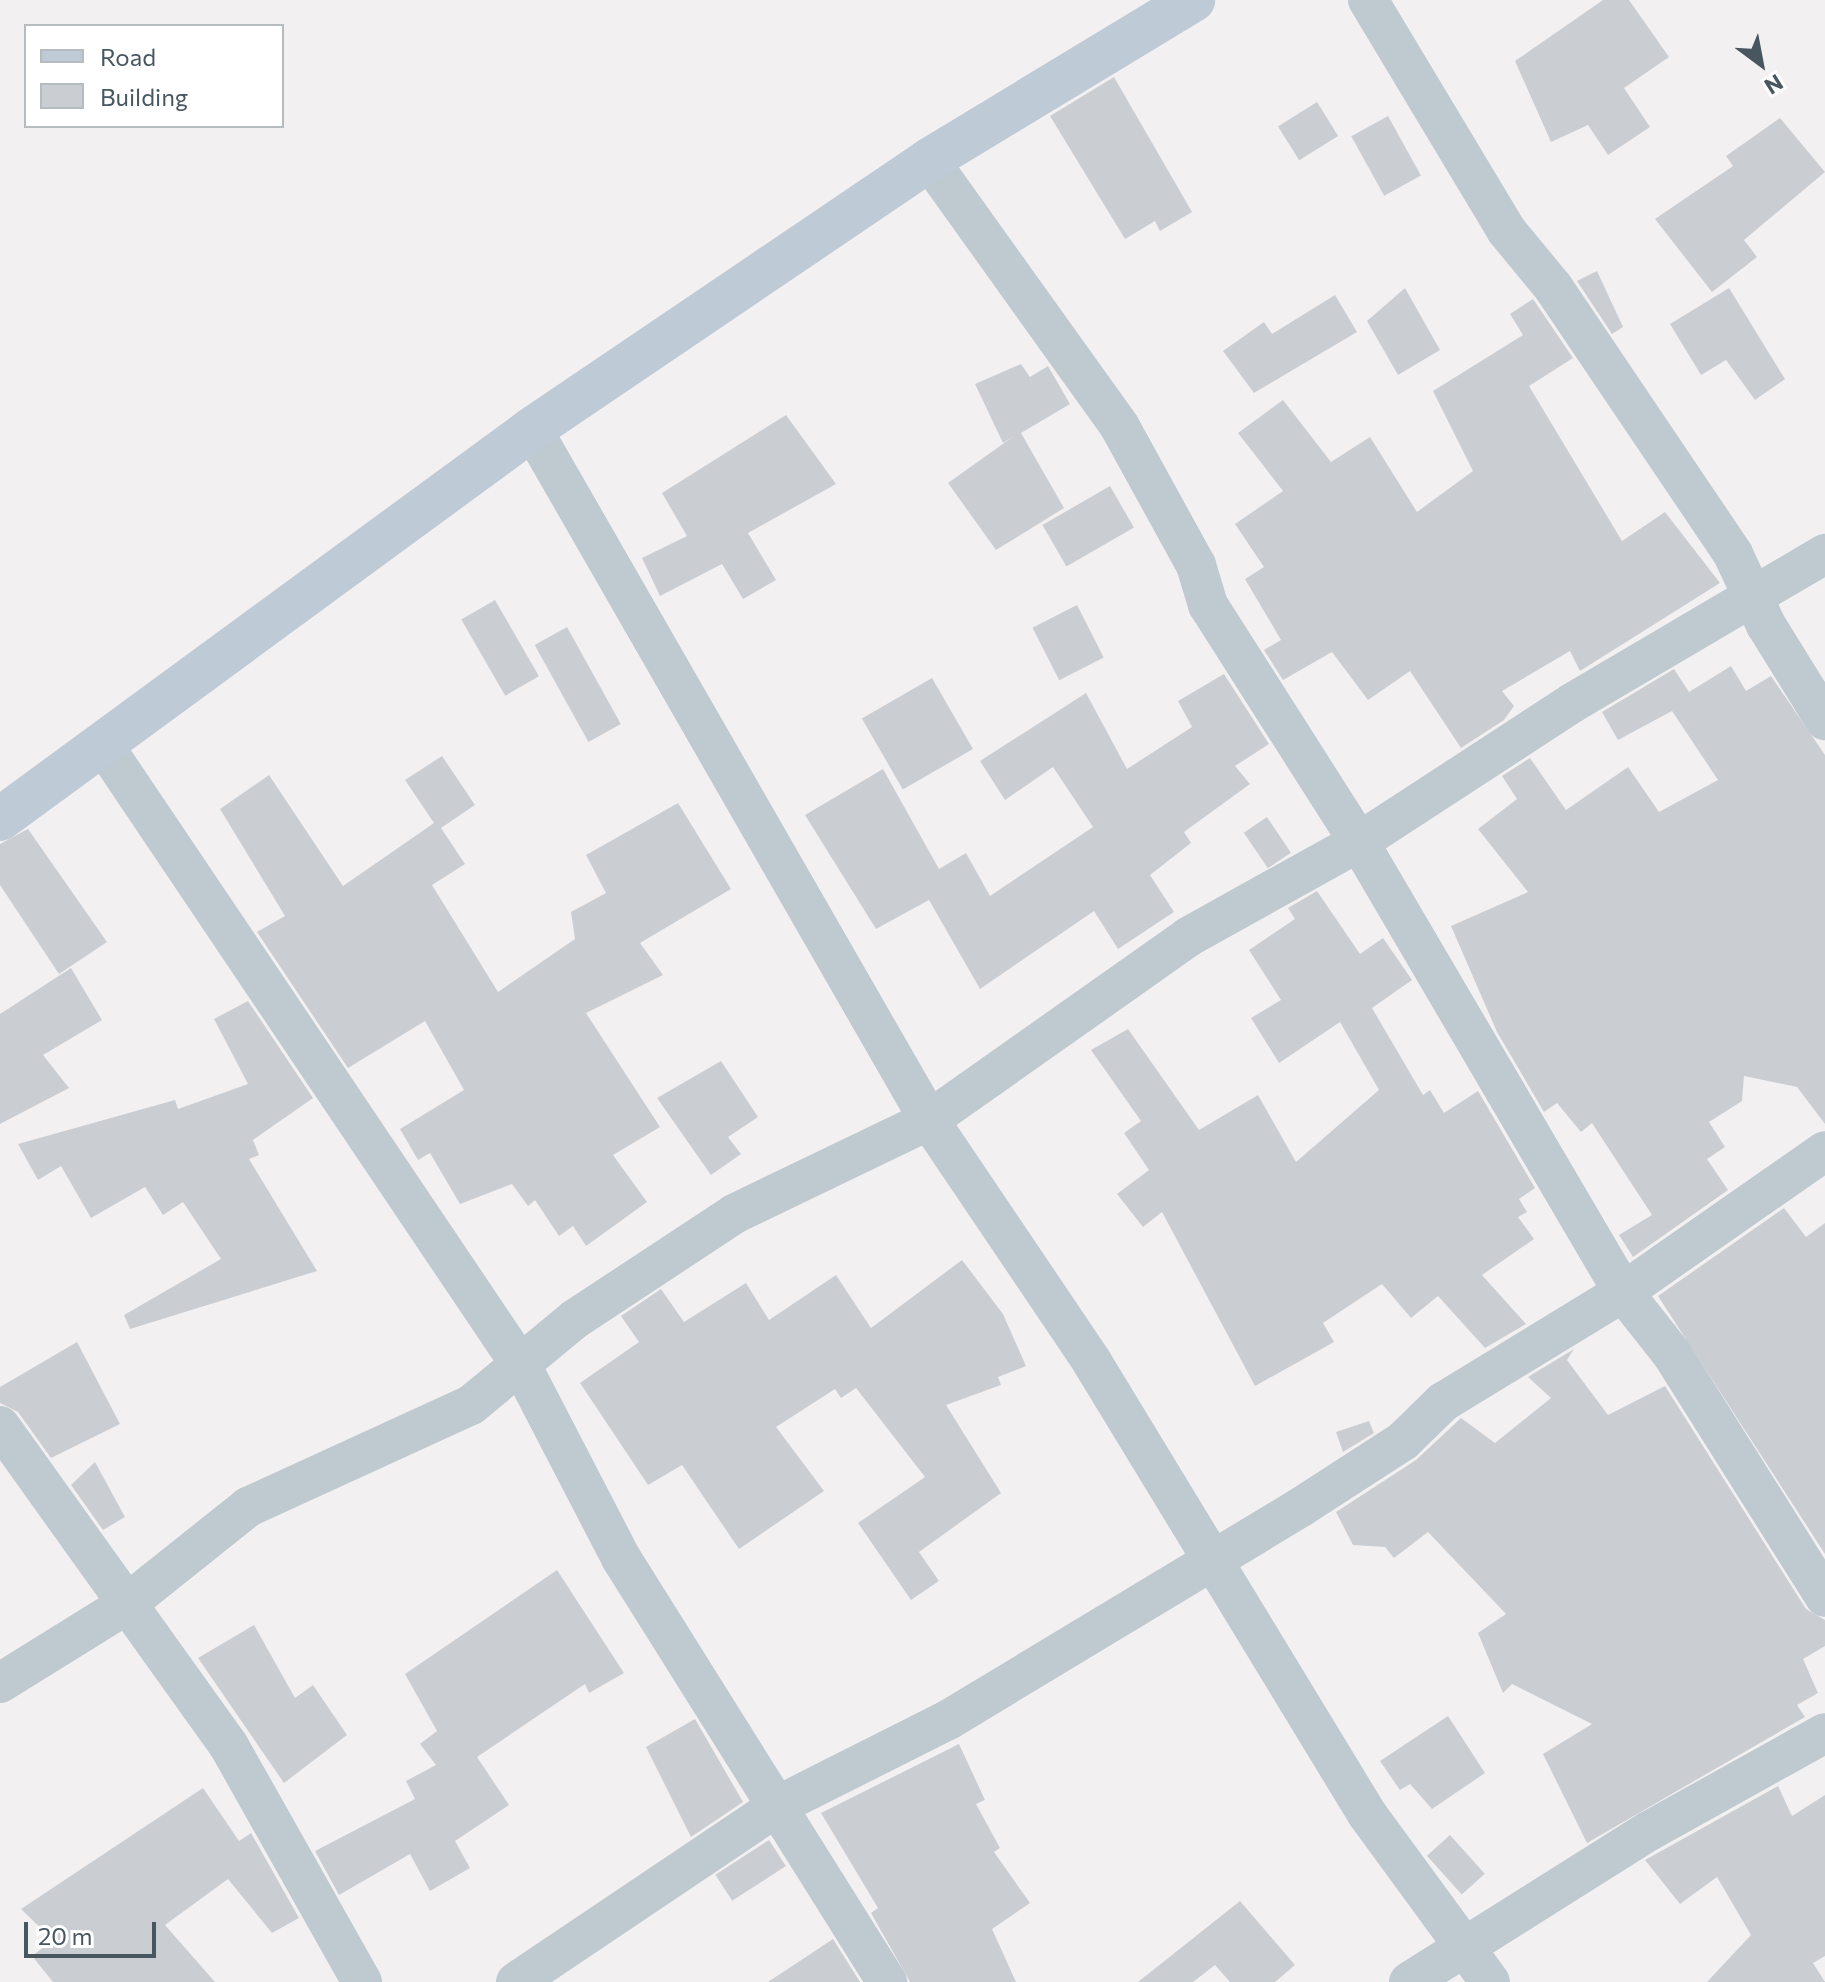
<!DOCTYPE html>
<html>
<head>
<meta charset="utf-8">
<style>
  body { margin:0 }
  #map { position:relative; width:1825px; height:1982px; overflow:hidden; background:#f3f0f1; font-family:Commissioner,sans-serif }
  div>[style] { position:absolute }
  .building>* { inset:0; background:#caced3; transform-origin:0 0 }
  .street>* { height:40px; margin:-20px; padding:0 20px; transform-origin:20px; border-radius:20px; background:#bec9d0 }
  .secondary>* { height:44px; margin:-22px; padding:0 22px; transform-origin:22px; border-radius:22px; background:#becad5 }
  span { translate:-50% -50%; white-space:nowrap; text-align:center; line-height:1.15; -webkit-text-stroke:8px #fff; paint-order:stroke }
  .legend { position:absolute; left:24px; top:24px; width:260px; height:104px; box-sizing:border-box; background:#fff; border:2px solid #b5bbbf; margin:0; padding:10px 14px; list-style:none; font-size:24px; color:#47565f }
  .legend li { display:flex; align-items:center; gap:16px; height:40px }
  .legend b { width:40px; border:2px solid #b5bbbf }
  .north { position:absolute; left:1721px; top:24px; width:80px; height:80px; -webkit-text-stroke:6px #fff; paint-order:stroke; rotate:148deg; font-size:22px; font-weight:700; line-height:32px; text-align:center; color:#47565f }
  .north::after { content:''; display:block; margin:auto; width:28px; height:36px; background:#47565f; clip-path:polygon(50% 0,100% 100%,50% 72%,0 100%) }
  .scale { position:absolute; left:24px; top:1922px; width:132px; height:36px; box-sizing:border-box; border:4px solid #47565f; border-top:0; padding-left:10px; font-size:24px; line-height:28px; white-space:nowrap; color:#47565f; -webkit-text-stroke:6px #fff; paint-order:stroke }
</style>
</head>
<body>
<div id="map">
  <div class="building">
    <div style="clip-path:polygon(1603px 0,1629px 0,1669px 57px,1624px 88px,1650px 127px,1608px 155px,1588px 125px,1551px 142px,1515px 61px)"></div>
    <div style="clip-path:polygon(1114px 77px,1192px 212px,1160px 231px,1155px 221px,1125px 239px,1050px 116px)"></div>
    <div style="left:1317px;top:102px;width:40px;height:46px;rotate:58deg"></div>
    <div style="left:1388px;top:116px;width:68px;height:42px;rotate:61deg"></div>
    <div style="clip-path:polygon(1780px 118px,1825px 172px,1744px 240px,1757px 257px,1712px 292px,1655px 219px,1733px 166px,1726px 156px)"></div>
    <div style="clip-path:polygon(1597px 271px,1623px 327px,1612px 334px,1577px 281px)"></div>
    <div style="clip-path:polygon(1405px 288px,1440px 350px,1398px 375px,1367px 321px)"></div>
    <div style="clip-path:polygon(1729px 288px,1785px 379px,1755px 400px,1726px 360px,1701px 375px,1670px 324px)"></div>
    <div style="clip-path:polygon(1335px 295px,1357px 332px,1254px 393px,1223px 351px,1264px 322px,1272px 334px)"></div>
    <div style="clip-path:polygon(1533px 299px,1573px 358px,1529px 386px,1622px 541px,1665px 512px,1720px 583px,1580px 671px,1570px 651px,1502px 691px,1514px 706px,1504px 720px,1461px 748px,1410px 671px,1368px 700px,1332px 652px,1283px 680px,1264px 650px,1281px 640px,1245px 579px,1264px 567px,1235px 524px,1283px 491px,1238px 433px,1283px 400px,1331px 462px,1370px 437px,1417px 512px,1473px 471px,1433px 391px,1523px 335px,1510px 314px)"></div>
    <div style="clip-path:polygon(1021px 364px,1030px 377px,1048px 366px,1070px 404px,1021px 433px,1064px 508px,996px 550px,948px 483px,1014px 436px,1003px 443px,975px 384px)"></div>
    <div style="clip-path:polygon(786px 415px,836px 484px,748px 533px,776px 580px,743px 599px,722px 564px,660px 596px,642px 558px,687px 536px,662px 493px)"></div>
    <div style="left:1110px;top:486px;width:48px;height:78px;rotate:60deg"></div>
    <div style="left:495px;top:600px;width:88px;height:39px;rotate:60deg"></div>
    <div style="left:1077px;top:605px;width:59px;height:50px;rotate:63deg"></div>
    <div style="left:567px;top:627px;width:111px;height:37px;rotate:61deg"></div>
    <div style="clip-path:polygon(1731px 666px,1746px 691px,1771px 676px,1825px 755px,1825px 1124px,1797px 1087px,1744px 1076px,1742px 1101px,1709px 1122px,1725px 1147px,1707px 1159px,1728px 1190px,1633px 1257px,1619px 1235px,1652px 1215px,1592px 1123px,1581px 1132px,1557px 1103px,1544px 1112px,1497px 1032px,1451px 926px,1528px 892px,1478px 829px,1517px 799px,1502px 776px,1530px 758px,1566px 810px,1628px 767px,1659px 812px,1718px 780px,1672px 711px,1618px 740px,1602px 712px,1674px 669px,1689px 692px)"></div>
    <div style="clip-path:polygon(1224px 674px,1269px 744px,1235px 766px,1250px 784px,1184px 832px,1191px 843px,1150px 875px,1174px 912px,1118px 949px,1094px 911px,980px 989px,929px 900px,876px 929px,805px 815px,883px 769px,939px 869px,966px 853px,990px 896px,1093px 827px,1053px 767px,1005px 800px,980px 761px,1086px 693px,1127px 769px,1192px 727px,1178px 701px)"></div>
    <div style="left:932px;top:678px;width:82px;height:81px;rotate:60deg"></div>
    <div style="clip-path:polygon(442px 756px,475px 805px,441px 828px,465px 864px,432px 885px,498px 992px,575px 939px,571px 912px,606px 893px,586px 855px,678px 803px,731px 889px,640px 943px,663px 975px,586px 1013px,660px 1127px,613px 1155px,647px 1202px,586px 1246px,573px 1226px,559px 1236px,535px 1200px,528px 1206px,512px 1184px,460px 1204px,430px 1153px,418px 1160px,400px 1129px,464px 1090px,425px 1021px,348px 1068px,257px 932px,285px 916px,220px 809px,269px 775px,343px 886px,434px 823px,405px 780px)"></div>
    <div style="left:1267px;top:817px;width:43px;height:28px;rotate:56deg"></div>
    <div style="clip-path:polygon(28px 829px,107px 942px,59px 974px,0 885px,0 844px)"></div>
    <div style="clip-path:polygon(1317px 891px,1360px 954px,1383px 938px,1412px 980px,1372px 1008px,1423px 1095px,1430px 1090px,1444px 1113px,1478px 1091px,1535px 1188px,1519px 1199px,1527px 1212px,1518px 1217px,1534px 1239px,1482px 1275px,1526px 1324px,1485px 1348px,1438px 1296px,1411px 1318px,1382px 1284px,1323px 1323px,1334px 1342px,1255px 1386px,1162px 1212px,1143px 1227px,1117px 1194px,1149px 1170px,1124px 1133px,1141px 1121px,1091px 1050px,1128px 1029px,1199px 1130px,1258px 1095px,1296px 1162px,1379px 1090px,1340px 1022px,1279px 1063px,1251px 1018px,1281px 1000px,1249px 950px,1295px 919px,1288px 908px)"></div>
    <div style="clip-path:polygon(71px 968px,102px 1020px,43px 1055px,69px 1088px,0 1124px,0 1014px)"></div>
    <div style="clip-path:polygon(248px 1001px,313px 1098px,253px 1140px,259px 1155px,249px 1159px,317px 1271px,130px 1329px,124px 1315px,221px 1259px,183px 1202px,163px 1215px,145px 1187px,91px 1218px,61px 1166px,38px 1180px,18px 1144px,175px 1100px,178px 1109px,248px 1084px,214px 1019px)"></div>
    <div style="clip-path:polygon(721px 1061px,758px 1117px,728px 1137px,741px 1154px,711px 1175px,657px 1098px)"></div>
    <div style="clip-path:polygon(1784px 1208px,1806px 1237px,1825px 1223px,1825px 1554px,1658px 1296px)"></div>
    <div style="clip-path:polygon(962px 1260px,1003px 1314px,1026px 1366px,998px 1377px,1001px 1385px,946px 1405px,1001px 1493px,919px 1552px,939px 1581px,911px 1600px,858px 1523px,925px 1477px,856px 1388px,841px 1398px,835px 1389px,776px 1427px,824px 1491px,739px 1549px,682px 1465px,648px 1485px,580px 1383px,639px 1342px,621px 1316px,661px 1289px,684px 1322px,746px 1283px,769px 1320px,836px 1275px,871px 1328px)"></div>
    <div style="clip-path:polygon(77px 1342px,120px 1424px,51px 1458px,18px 1412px,0 1403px,0 1387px)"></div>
    <div style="clip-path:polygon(1574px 1349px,1567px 1360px,1608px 1415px,1665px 1386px,1806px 1609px,1825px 1620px,1825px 1646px,1803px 1659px,1818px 1693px,1797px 1705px,1805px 1717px,1587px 1843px,1543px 1754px,1592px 1724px,1512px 1684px,1503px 1693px,1478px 1633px,1506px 1614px,1428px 1532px,1394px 1558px,1385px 1547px,1353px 1545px,1336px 1512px,1416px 1460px,1461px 1418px,1495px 1443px,1551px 1398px,1528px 1377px)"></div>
    <div style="clip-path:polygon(1369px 1421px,1374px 1433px,1343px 1452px,1336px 1432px)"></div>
    <div style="clip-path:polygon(95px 1462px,125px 1517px,103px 1530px,71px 1485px)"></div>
    <div style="clip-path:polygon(557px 1570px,624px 1673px,589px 1693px,585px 1684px,477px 1757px,509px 1805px,455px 1841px,470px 1868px,430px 1891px,410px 1854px,339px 1895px,315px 1851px,415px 1799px,406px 1781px,436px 1765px,420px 1744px,437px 1731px,405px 1674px)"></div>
    <div style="clip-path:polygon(254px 1625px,295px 1698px,313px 1685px,347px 1735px,284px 1783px,198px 1658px)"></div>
    <div style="clip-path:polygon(1448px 1716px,1485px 1773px,1432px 1809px,1410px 1784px,1400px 1790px,1380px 1761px)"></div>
    <div style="clip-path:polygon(695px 1719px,743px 1802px,691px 1837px,646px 1747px)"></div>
    <div style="clip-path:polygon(959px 1744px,985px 1800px,976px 1804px,1000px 1848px,994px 1852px,1030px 1903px,992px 1929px,1016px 1982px,910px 1982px,871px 1913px,878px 1908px,821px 1813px)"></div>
    <div style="clip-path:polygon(1778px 1786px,1792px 1816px,1825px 1795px,1825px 1956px,1813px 1963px,1825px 1982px,1707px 1982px,1751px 1935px,1717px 1877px,1680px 1904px,1645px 1860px)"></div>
    <div style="clip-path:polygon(203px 1788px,239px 1841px,251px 1833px,299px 1918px,272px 1933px,228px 1879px,165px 1925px,215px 1982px,53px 1982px,32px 1956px,53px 1940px,21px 1909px)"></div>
    <div style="left:1450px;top:1835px;width:52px;height:31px;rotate:48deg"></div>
    <div style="left:769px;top:1840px;width:31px;height:64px;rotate:57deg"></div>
    <div style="clip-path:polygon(1240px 1901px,1295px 1965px,1275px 1982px,1230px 1982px,1215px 1965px,1193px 1982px,1138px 1982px)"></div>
    <div style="clip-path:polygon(833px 1939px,860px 1982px,768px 1982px)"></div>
  </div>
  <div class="street">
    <div style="left:1368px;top:0;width:268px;rotate:59deg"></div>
    <div style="left:1506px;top:230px;width:74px;rotate:50.5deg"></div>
    <div style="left:1553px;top:287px;width:322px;rotate:56deg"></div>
    <div style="left:1733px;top:554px;width:78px;rotate:65.1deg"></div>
    <div style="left:1766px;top:625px;width:112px;rotate:58.2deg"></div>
    <div style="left:929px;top:160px;width:328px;rotate:54.4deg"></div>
    <div style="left:1120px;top:427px;width:158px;rotate:61.2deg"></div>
    <div style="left:1196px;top:565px;width:42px;rotate:73.3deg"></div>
    <div style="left:1208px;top:605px;width:281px;rotate:57.5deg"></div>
    <div style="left:1359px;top:842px;width:522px;rotate:59.6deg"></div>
    <div style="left:1623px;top:1292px;width:79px;rotate:51.7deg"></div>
    <div style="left:1672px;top:1354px;width:287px;rotate:57.8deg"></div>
    <div style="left:532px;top:429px;width:797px;rotate:60.12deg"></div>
    <div style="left:929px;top:1120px;width:292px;rotate:56deg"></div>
    <div style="left:1092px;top:1362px;width:529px;rotate:58.68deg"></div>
    <div style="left:1367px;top:1814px;width:208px;rotate:53.8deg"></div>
    <div style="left:102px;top:743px;width:752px;rotate:56.06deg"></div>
    <div style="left:522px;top:1367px;width:215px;rotate:62.6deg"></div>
    <div style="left:621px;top:1558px;width:501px;rotate:57.9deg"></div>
    <div style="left:0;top:1426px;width:393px;rotate:54.4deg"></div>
    <div style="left:229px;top:1746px;width:271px;rotate:60.6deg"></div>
    <div style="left:0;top:1683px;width:146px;rotate:-31.8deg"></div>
    <div style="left:124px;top:1606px;width:159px;rotate:-38.6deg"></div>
    <div style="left:248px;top:1507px;width:245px;rotate:-24.6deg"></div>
    <div style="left:471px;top:1405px;width:135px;rotate:-39.6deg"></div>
    <div style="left:575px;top:1319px;width:191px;rotate:-33.4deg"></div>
    <div style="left:734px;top:1214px;width:216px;rotate:-25.7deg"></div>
    <div style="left:929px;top:1120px;width:317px;rotate:-35.2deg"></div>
    <div style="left:1188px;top:937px;width:196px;rotate:-29.1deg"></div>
    <div style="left:1359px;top:842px;width:254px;rotate:-33.1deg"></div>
    <div style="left:1572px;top:703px;width:294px;rotate:-30.5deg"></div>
    <div style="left:516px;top:1982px;width:319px;rotate:-33.9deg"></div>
    <div style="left:781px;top:1804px;width:187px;rotate:-26.7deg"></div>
    <div style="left:948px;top:1720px;width:412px;rotate:-31.1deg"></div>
    <div style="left:1301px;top:1507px;width:121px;rotate:-32.9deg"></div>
    <div style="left:1403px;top:1441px;width:56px;rotate:-44.3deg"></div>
    <div style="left:1443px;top:1402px;width:211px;rotate:-31.4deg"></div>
    <div style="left:1623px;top:1292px;width:246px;rotate:-34.9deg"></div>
    <div style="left:1409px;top:1982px;width:284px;rotate:-32.2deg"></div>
    <div style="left:1649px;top:1831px;width:201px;rotate:-29.1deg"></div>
  </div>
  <div class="secondary">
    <div style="left:0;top:819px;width:660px;rotate:-36.24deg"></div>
    <div style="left:532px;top:429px;width:480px;rotate:-34.1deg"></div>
    <div style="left:929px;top:160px;width:309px;rotate:-31.2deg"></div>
  </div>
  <ul class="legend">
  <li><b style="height:10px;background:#becad5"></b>Road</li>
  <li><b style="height:22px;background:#caced3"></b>Building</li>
  </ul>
  <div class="north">N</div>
  <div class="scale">20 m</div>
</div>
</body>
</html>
